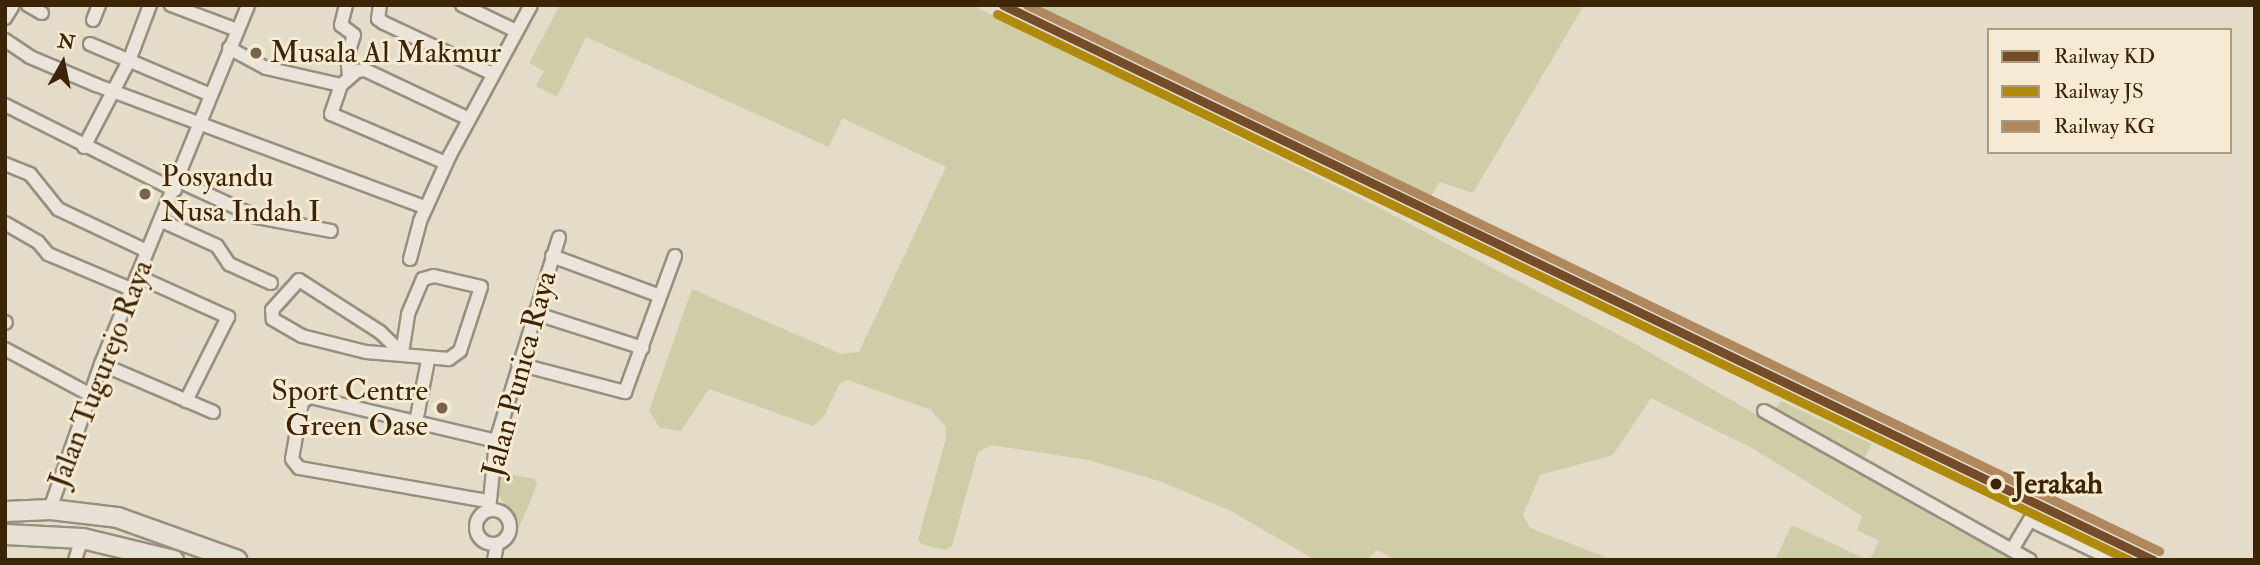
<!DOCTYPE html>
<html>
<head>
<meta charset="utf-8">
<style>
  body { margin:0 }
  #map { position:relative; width:2260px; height:565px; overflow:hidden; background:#e4dbc8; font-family:"IM FELL Double Pica",serif }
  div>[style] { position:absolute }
  .green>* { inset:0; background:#cfcda8 }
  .roads { filter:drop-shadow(2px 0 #978f80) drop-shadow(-2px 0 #978f80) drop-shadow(0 2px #978f80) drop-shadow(0 -2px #978f80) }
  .minor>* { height:12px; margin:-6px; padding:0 6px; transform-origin:6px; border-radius:6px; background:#eae4db }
  .minor>.ring { margin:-6px; padding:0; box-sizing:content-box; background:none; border:12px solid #eae4db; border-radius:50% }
  .trunk>* { height:19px; margin:-9.5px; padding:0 9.5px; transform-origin:9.5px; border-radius:9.5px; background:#e6e0d5 }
  .rail-1>* { height:9px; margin:-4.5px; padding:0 4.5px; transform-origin:4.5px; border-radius:4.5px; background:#744c28 }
  .rail-2>* { height:9px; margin:-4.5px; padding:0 4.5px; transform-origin:4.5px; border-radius:4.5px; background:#af8a0b }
  .rail-3>* { height:9px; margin:-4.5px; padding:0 4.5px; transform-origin:4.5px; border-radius:4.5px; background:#b0885d }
  .dots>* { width:19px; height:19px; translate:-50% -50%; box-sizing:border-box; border:4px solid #f6ead3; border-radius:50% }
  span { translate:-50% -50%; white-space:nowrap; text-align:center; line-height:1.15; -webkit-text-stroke:6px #f6ead3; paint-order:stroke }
  .poi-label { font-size:30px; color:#3c2407 }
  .left { translate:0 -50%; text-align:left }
  .right { translate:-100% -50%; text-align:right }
  .street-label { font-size:30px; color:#3c2407 }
  .stop-label { font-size:30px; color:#3c2407; font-weight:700 }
  .frame { position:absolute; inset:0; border:7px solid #3c2407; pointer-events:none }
  .legend { position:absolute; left:1987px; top:28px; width:245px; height:126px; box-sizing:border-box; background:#f6ead3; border:2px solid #ac9b81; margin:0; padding:9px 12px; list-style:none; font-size:21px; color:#3c2407 }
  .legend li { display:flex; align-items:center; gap:14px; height:35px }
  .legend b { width:35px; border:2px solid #ac9b81 }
  .north { position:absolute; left:28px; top:28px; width:70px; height:70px; -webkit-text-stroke:5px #f6ead3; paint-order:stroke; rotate:9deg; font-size:19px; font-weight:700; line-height:28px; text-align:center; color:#3c2407 }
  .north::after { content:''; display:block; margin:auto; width:24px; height:32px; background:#3c2407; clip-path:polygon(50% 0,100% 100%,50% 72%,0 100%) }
</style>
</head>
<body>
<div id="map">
  <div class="green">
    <div style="clip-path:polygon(560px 5px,972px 5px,1376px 206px,1623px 337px,1767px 421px,1781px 401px,1872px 444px,1859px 467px,1947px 525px,2020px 560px,1870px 560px,1879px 541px,1857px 530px,1862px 516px,1752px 448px,1651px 398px,1613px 455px,1540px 475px,1523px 515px,1530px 528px,1613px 560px,1396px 560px,1377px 550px,1366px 560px,1315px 560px,1231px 511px,1159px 481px,1088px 460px,991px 445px,978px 452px,952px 546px,945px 550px,921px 544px,918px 540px,946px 438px,945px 426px,931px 410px,848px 380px,840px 383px,824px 416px,813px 426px,709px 389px,681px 431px,660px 428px,649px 411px,692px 289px,841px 354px,859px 352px,946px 167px,842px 118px,829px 147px,586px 37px,557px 97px,536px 86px,544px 71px,529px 63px)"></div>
    <div style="clip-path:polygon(1028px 5px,1584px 5px,1473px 193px,1440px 182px,1431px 196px)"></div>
    <div style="clip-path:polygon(498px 472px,535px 479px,537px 485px,514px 540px,513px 519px,494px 487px)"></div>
    <div style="clip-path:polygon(1792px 525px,1868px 560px,1775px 560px)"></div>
  </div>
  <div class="roads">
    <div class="minor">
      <div style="left:28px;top:5px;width:16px;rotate:30deg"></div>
      <div style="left:171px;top:5px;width:71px;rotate:20.7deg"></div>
      <div style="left:346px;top:5px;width:21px;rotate:104deg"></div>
      <div style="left:341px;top:25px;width:16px;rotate:38deg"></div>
      <div style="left:354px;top:35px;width:22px;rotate:108deg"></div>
      <div style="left:347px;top:56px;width:20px;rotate:84deg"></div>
      <div style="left:380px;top:5px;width:14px;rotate:98deg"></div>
      <div style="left:378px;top:19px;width:7px;rotate:34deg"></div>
      <div style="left:384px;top:23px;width:120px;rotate:25.1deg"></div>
      <div style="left:462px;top:5px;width:60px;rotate:25.7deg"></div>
      <div style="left:5px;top:18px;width:15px;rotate:-58deg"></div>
      <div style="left:93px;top:20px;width:16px;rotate:-68deg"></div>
      <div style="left:5px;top:40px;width:30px;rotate:34deg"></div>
      <div style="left:30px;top:57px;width:72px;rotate:23deg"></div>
      <div style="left:96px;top:85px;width:352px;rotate:20.4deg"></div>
      <div style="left:90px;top:44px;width:131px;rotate:22.9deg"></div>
      <div style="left:229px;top:48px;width:42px;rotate:28.4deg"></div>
      <div style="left:266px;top:68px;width:77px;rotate:12.8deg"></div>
      <div style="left:5px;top:105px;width:190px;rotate:26.6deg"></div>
      <div style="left:84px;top:147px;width:97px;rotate:-62.4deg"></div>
      <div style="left:129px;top:61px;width:60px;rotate:-69.4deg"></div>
      <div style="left:446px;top:163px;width:125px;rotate:-156.9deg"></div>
      <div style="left:331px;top:114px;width:31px;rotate:-71deg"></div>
      <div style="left:341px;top:85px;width:21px;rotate:-41deg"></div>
      <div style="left:357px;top:71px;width:8px;rotate:-7deg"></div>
      <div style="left:365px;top:70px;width:115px;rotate:25.2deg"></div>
      <div style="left:5px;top:164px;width:27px;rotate:22deg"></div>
      <div style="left:30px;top:174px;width:45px;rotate:51.3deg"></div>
      <div style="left:58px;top:209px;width:98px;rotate:25.3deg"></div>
      <div style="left:179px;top:181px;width:86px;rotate:24.8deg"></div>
      <div style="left:257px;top:217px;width:75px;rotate:10.7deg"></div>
      <div style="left:162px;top:221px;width:60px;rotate:24.4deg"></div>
      <div style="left:217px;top:246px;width:22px;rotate:56deg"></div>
      <div style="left:229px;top:264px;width:46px;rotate:24.3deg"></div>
      <div style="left:5px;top:223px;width:38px;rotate:30deg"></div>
      <div style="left:38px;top:242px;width:16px;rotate:50deg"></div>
      <div style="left:48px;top:254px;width:90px;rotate:22.9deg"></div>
      <div style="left:552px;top:256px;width:115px;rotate:20.3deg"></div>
      <div style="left:410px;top:259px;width:39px;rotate:-75deg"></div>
      <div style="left:420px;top:221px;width:72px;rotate:-65.6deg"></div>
      <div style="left:450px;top:155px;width:170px;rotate:-61.6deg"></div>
      <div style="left:137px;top:276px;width:100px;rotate:24.3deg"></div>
      <div style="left:228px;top:317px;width:94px;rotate:116.6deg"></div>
      <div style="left:534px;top:313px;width:114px;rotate:17.8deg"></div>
      <div style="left:5px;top:323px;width:1px;rotate:-45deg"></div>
      <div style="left:5px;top:349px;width:95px;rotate:28.2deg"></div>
      <div style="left:402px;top:353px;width:39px;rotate:-81deg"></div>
      <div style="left:408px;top:314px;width:38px;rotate:-67deg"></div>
      <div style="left:423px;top:279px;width:11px;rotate:-15deg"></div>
      <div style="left:434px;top:276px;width:48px;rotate:13.2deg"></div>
      <div style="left:481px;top:287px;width:67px;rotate:108.2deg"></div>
      <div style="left:460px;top:351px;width:14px;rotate:144deg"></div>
      <div style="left:449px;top:359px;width:83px;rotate:-175.2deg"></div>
      <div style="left:366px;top:352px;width:66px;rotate:-166deg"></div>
      <div style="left:302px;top:336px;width:34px;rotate:-150deg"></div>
      <div style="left:273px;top:319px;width:9px;rotate:-96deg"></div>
      <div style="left:272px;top:310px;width:40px;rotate:-48deg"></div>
      <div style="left:299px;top:280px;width:96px;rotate:32.7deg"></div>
      <div style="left:380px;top:332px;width:30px;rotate:44deg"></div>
      <div style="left:101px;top:364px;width:122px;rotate:23.2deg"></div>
      <div style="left:518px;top:364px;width:111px;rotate:14.7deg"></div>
      <div style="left:625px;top:392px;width:145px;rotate:-69.8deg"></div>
      <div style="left:1764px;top:411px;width:305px;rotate:29.3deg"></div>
      <div style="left:416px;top:422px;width:63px;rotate:-79deg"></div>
      <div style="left:487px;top:501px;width:191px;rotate:-170deg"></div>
      <div style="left:299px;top:468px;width:11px;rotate:-128deg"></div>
      <div style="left:292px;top:459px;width:58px;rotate:-80deg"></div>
      <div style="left:302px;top:402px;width:9px;rotate:-32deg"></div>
      <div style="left:310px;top:397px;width:191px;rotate:13.3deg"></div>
      <div style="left:50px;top:509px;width:154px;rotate:-70.6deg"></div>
      <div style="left:101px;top:364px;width:388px;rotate:-67.7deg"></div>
      <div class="ring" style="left:476px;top:510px;width:22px;height:22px"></div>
      <div style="left:489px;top:510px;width:69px;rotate:-84.2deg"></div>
      <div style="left:496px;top:441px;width:213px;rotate:-72.8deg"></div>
      <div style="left:2013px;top:548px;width:33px;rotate:-59deg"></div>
      <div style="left:2030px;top:520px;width:93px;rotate:25.5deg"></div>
      <div style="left:75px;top:560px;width:23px;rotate:-72deg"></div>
      <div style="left:494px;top:560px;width:16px;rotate:-79deg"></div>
    </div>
    <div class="trunk">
      <div style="left:5px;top:511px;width:45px;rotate:-2.5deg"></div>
      <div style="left:50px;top:509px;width:67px;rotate:6.8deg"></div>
      <div style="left:117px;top:517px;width:127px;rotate:19.7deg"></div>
      <div style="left:5px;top:534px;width:77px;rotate:3deg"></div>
      <div style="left:82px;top:538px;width:94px;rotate:13.6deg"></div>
    </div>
  </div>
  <div class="rail-1">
    <div style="left:1003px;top:5px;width:1277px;rotate:25.76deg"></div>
  </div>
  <div class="rail-2">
    <div style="left:997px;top:14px;width:1257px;rotate:25.75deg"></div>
  </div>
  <div class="rail-3">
    <div style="left:1027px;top:5px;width:1257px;rotate:25.75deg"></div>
  </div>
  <div class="dots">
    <div style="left:256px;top:53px;background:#77644b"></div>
    <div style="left:145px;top:194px;background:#77644b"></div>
    <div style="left:442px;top:408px;background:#77644b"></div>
    <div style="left:1996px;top:484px;background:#3c2407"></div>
  </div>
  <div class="poi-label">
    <span class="left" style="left:270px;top:53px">Musala Al Makmur</span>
    <span class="left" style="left:161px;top:194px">Posyandu<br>Nusa Indah I</span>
    <span class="right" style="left:428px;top:408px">Sport Centre<br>Green Oase</span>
  </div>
  <div class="street-label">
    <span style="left:101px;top:374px;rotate:-69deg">Jalan Tugurejo Raya</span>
    <span style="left:520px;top:374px;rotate:-75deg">Jalan Punica Raya</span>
  </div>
  <div class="stop-label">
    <span class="left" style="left:2013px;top:484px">Jerakah</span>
  </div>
  <div class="frame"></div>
  <ul class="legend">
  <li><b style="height:9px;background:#744c28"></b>Railway KD</li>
  <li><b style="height:9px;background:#af8a0b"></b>Railway JS</li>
  <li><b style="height:9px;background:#b0885d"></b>Railway KG</li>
  </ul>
  <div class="north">N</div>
</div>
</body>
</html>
